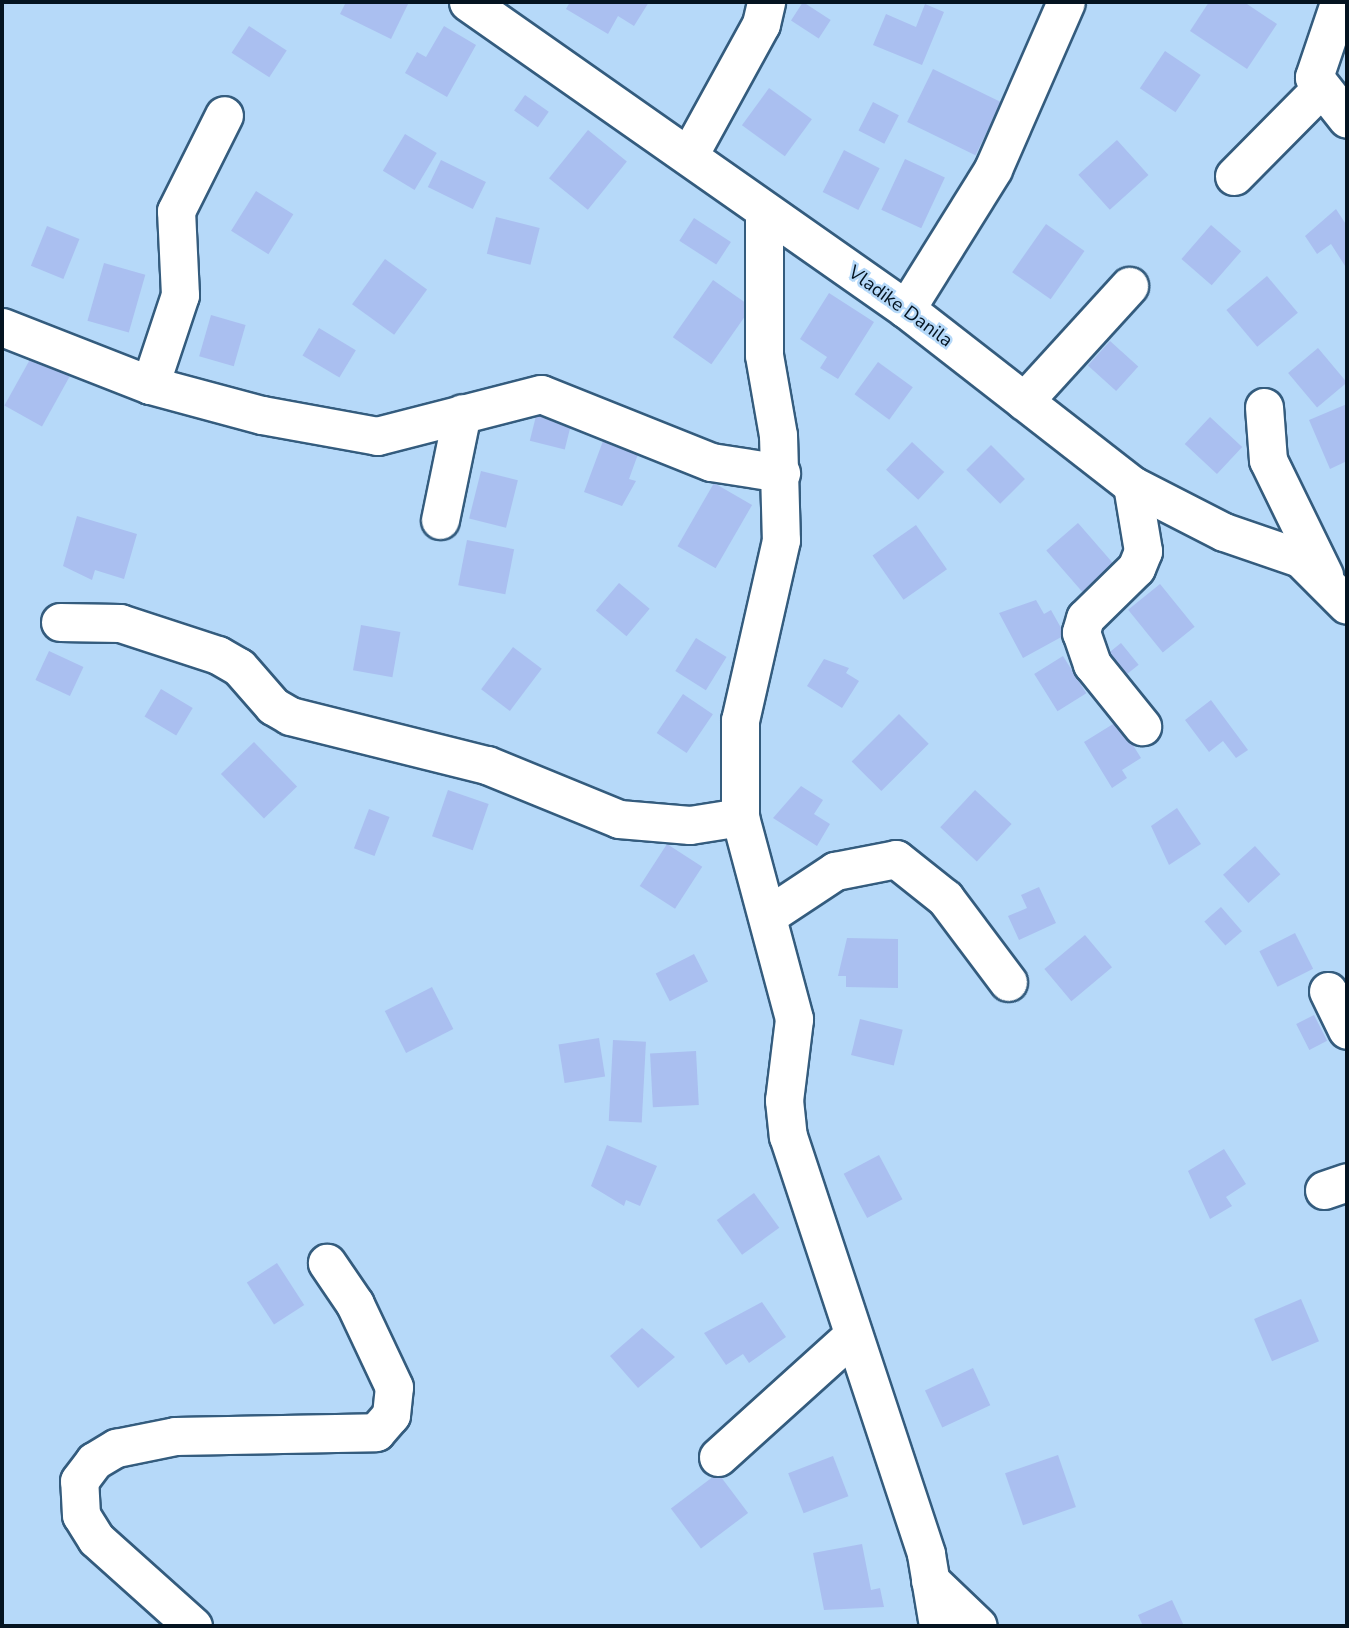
<!DOCTYPE html>
<html>
<head>
<meta charset="utf-8">
<style>
  body { margin:0 }
  #map { position:relative; width:1349px; height:1628px; overflow:hidden; background:#b6d9f9; font-family:"Nunito Sans",sans-serif }
  div>[style] { position:absolute }
  .building>* { inset:0; background:#aabff0; transform-origin:0 0 }
  .roads { filter:drop-shadow(2px 0 #345c7e) drop-shadow(-2px 0 #345c7e) drop-shadow(0 2px #345c7e) drop-shadow(0 -2px #345c7e) }
  .minor>* { height:37px; margin:-18.5px; padding:0 18.5px; transform-origin:18.5px; border-radius:18.5px; background:#fff }
  span { translate:-50% -50%; white-space:nowrap; text-align:center; line-height:1.15; -webkit-text-stroke:5px #b6d9f9; paint-order:stroke }
  .street-label { font-size:19px; color:#041421 }
  .frame { position:absolute; inset:0; border:4px solid #041421; pointer-events:none }
</style>
</head>
<body>
<div id="map">
  <div class="building">
    <div style="clip-path:polygon(346px 2px,409px 2px,391px 39px,340px 14px)"></div>
    <div style="clip-path:polygon(570px 2px,649px 2px,634px 26px,618px 16px,608px 34px,566px 9px)"></div>
    <div style="left:803px;top:2px;width:33px;height:22px;rotate:33deg"></div>
    <div style="clip-path:polygon(1209px 2px,1244px 2px,1277px 24px,1247px 69px,1190px 31px)"></div>
    <div style="clip-path:polygon(925px 4px,944px 12px,922px 65px,873px 45px,886px 14px,916px 27px)"></div>
    <div style="left:249px;top:26px;width:45px;height:32px;rotate:33deg"></div>
    <div style="clip-path:polygon(444px 26px,476px 45px,447px 97px,405px 73px,417px 52px,426px 57px)"></div>
    <div style="left:1165px;top:51px;width:43px;height:45px;rotate:34deg"></div>
    <div style="left:933px;top:69px;width:76px;height:59px;rotate:26deg"></div>
    <div style="left:769px;top:88px;width:53px;height:46px;rotate:36deg"></div>
    <div style="left:525px;top:95px;width:29px;height:19px;rotate:35deg"></div>
    <div style="left:873px;top:102px;width:29px;height:32px;rotate:27deg"></div>
    <div style="left:588px;top:130px;width:50px;height:62px;rotate:39deg"></div>
    <div style="left:405px;top:134px;width:37px;height:43px;rotate:31deg"></div>
    <div style="left:1117px;top:140px;width:47px;height:52px;rotate:48deg"></div>
    <div style="left:844px;top:150px;width:40px;height:47px;rotate:27deg"></div>
    <div style="left:905px;top:159px;width:44px;height:56px;rotate:25deg"></div>
    <div style="left:441px;top:160px;width:50px;height:30px;rotate:26deg"></div>
    <div style="left:256px;top:191px;width:44px;height:47px;rotate:32deg"></div>
    <div style="clip-path:polygon(1336px 209px,1347px 226px,1347px 269px,1331px 244px,1317px 254px,1305px 236px)"></div>
    <div style="left:496px;top:217px;width:45px;height:38px;rotate:14deg"></div>
    <div style="left:694px;top:218px;width:44px;height:27px;rotate:33deg"></div>
    <div style="left:1046px;top:224px;width:47px;height:59px;rotate:35deg"></div>
    <div style="left:1211px;top:225px;width:40px;height:45px;rotate:41deg"></div>
    <div style="left:47px;top:226px;width:35px;height:43px;rotate:22deg"></div>
    <div style="left:385px;top:259px;width:52px;height:56px;rotate:36deg"></div>
    <div style="left:104px;top:263px;width:43px;height:60px;rotate:16deg"></div>
    <div style="left:1267px;top:276px;width:48px;height:53px;rotate:50deg"></div>
    <div style="left:713px;top:280px;width:47px;height:70px;rotate:35deg"></div>
    <div style="clip-path:polygon(829px 293px,874px 322px,838px 379px,820px 368px,827px 357px,800px 339px)"></div>
    <div style="left:211px;top:315px;width:36px;height:43px;rotate:16deg"></div>
    <div style="left:319px;top:328px;width:43px;height:32px;rotate:31deg"></div>
    <div style="left:1110px;top:341px;width:38px;height:33px;rotate:42deg"></div>
    <div style="left:1318px;top:348px;width:45px;height:39px;rotate:50deg"></div>
    <div style="left:33px;top:354px;width:43px;height:59px;rotate:29deg"></div>
    <div style="left:878px;top:362px;width:43px;height:40px;rotate:36deg"></div>
    <div style="left:539px;top:404px;width:36px;height:38px;rotate:14deg"></div>
    <div style="clip-path:polygon(1347px 404px,1347px 461px,1330px 469px,1309px 420px)"></div>
    <div style="left:1210px;top:417px;width:44px;height:37px;rotate:43deg"></div>
    <div style="clip-path:polygon(606px 433px,641px 446px,629px 479px,636px 481px,622px 506px,584px 492px)"></div>
    <div style="left:912px;top:442px;width:44px;height:38px;rotate:43deg"></div>
    <div style="left:991px;top:445px;width:48px;height:35px;rotate:45deg"></div>
    <div style="left:481px;top:471px;width:38px;height:49px;rotate:14deg"></div>
    <div style="left:714px;top:483px;width:44px;height:73px;rotate:30deg"></div>
    <div style="clip-path:polygon(77px 516px,137px 534px,124px 579px,95px 570px,92px 580px,63px 566px)"></div>
    <div style="left:1078px;top:523px;width:64px;height:42px;rotate:49deg"></div>
    <div style="left:916px;top:525px;width:54px;height:53px;rotate:55deg"></div>
    <div style="left:467px;top:540px;width:48px;height:46px;rotate:11deg"></div>
    <div style="left:619px;top:583px;width:40px;height:36px;rotate:40deg"></div>
    <div style="left:1160px;top:584px;width:55px;height:41px;rotate:51deg"></div>
    <div style="clip-path:polygon(1036px 600px,1044px 614px,1051px 610px,1065px 635px,1023px 658px,999px 613px)"></div>
    <div style="left:361px;top:625px;width:40px;height:46px;rotate:10deg"></div>
    <div style="left:696px;top:638px;width:36px;height:39px;rotate:32deg"></div>
    <div style="left:1121px;top:643px;width:28px;height:18px;rotate:51deg"></div>
    <div style="left:513px;top:647px;width:36px;height:53px;rotate:37deg"></div>
    <div style="left:49px;top:651px;width:38px;height:32px;rotate:25deg"></div>
    <div style="left:1063px;top:656px;width:44px;height:34px;rotate:58deg"></div>
    <div style="clip-path:polygon(824px 659px,849px 668px,846px 673px,859px 681px,842px 708px,807px 686px)"></div>
    <div style="left:161px;top:689px;width:37px;height:32px;rotate:31deg"></div>
    <div style="left:683px;top:694px;width:36px;height:47px;rotate:34deg"></div>
    <div style="clip-path:polygon(1211px 700px,1248px 750px,1236px 758px,1223px 741px,1209px 752px,1185px 720px)"></div>
    <div style="left:899px;top:714px;width:42px;height:67px;rotate:45deg"></div>
    <div style="clip-path:polygon(1118px 721px,1141px 758px,1122px 770px,1127px 778px,1112px 788px,1084px 742px)"></div>
    <div style="left:254px;top:742px;width:62px;height:46px;rotate:46deg"></div>
    <div style="clip-path:polygon(801px 786px,823px 800px,814px 814px,830px 824px,817px 846px,773px 818px)"></div>
    <div style="left:448px;top:790px;width:43px;height:49px;rotate:19deg"></div>
    <div style="left:975px;top:790px;width:50px;height:51px;rotate:43deg"></div>
    <div style="clip-path:polygon(1177px 808px,1201px 844px,1169px 865px,1151px 826px)"></div>
    <div style="left:369px;top:809px;width:22px;height:42px;rotate:21deg"></div>
    <div style="left:667px;top:844px;width:42px;height:50px;rotate:33deg"></div>
    <div style="left:1255px;top:846px;width:38px;height:43px;rotate:48deg"></div>
    <div style="clip-path:polygon(1039px 887px,1056px 923px,1019px 940px,1008px 916px,1027px 908px,1021px 895px)"></div>
    <div style="left:1221px;top:907px;width:32px;height:22px;rotate:49deg"></div>
    <div style="left:1295px;top:933px;width:40px;height:40px;rotate:63deg"></div>
    <div style="left:1085px;top:935px;width:42px;height:53px;rotate:50deg"></div>
    <div style="clip-path:polygon(847px 938px,898px 939px,898px 988px,846px 987px,846px 976px,838px 976px)"></div>
    <div style="left:694px;top:954px;width:31px;height:43px;rotate:63deg"></div>
    <div style="left:432px;top:987px;width:47px;height:53px;rotate:63deg"></div>
    <div style="left:1314px;top:1015px;width:29px;height:20px;rotate:63deg"></div>
    <div style="left:860px;top:1019px;width:44px;height:37px;rotate:14deg"></div>
    <div style="left:599px;top:1038px;width:39px;height:41px;rotate:81deg"></div>
    <div style="left:613px;top:1040px;width:33px;height:81px;rotate:3deg"></div>
    <div style="left:696px;top:1051px;width:54px;height:46px;rotate:87deg"></div>
    <div style="clip-path:polygon(607px 1145px,657px 1166px,640px 1206px,626px 1200px,624px 1206px,591px 1186px)"></div>
    <div style="clip-path:polygon(1224px 1149px,1246px 1184px,1226px 1197px,1232px 1206px,1210px 1219px,1188px 1171px)"></div>
    <div style="left:879px;top:1155px;width:50px;height:40px;rotate:62deg"></div>
    <div style="left:754px;top:1193px;width:43px;height:46px;rotate:54deg"></div>
    <div style="left:277px;top:1263px;width:50px;height:36px;rotate:57deg"></div>
    <div style="left:1301px;top:1299px;width:46px;height:51px;rotate:67deg"></div>
    <div style="clip-path:polygon(762px 1302px,786px 1337px,749px 1363px,743px 1354px,726px 1365px,704px 1333px)"></div>
    <div style="clip-path:polygon(642px 1328px,675px 1357px,638px 1388px,610px 1356px)"></div>
    <div style="left:973px;top:1368px;width:41px;height:53px;rotate:65deg"></div>
    <div style="left:1058px;top:1455px;width:55px;height:56px;rotate:71deg"></div>
    <div style="left:833px;top:1456px;width:43px;height:48px;rotate:69deg"></div>
    <div style="left:718px;top:1473px;width:50px;height:59px;rotate:53deg"></div>
    <div style="clip-path:polygon(862px 1544px,871px 1590px,880px 1588px,884px 1607px,824px 1610px,813px 1553px)"></div>
    <div style="clip-path:polygon(1172px 1600px,1184px 1626px,1143px 1626px,1138px 1615px)"></div>
  </div>
  <div class="roads">
    <div class="minor">
      <div style="left:468px;top:2px;width:535px;rotate:35.03deg"></div>
      <div style="left:906px;top:309px;width:286px;rotate:37.9deg"></div>
      <div style="left:1132px;top:485px;width:103px;rotate:27.1deg"></div>
      <div style="left:1224px;top:532px;width:80px;rotate:18.9deg"></div>
      <div style="left:1300px;top:558px;width:66px;rotate:45deg"></div>
      <div style="left:1337px;top:9px;width:72px;rotate:108.7deg"></div>
      <div style="left:1314px;top:77px;width:53px;rotate:51.8deg"></div>
      <div style="left:689px;top:155px;width:149px;rotate:-61.2deg"></div>
      <div style="left:761px;top:24px;width:23px;rotate:-77deg"></div>
      <div style="left:1234px;top:176px;width:121px;rotate:-45.3deg"></div>
      <div style="left:764px;top:211px;width:144px;rotate:90deg"></div>
      <div style="left:764px;top:355px;width:81px;rotate:80.1deg"></div>
      <div style="left:778px;top:435px;width:105px;rotate:88.4deg"></div>
      <div style="left:781px;top:540px;width:185px;rotate:102.8deg"></div>
      <div style="left:740px;top:720px;width:97px;rotate:90deg"></div>
      <div style="left:740px;top:817px;width:209px;rotate:75deg"></div>
      <div style="left:794px;top:1019px;width:82px;rotate:97deg"></div>
      <div style="left:784px;top:1100px;width:36px;rotate:84deg"></div>
      <div style="left:788px;top:1136px;width:440px;rotate:71.7deg"></div>
      <div style="left:926px;top:1554px;width:73px;rotate:80.5deg"></div>
      <div style="left:906px;top:309px;width:165px;rotate:-58.1deg"></div>
      <div style="left:993px;top:169px;width:182px;rotate:-66.4deg"></div>
      <div style="left:2px;top:327px;width:159px;rotate:21.4deg"></div>
      <div style="left:150px;top:385px;width:116px;rotate:15deg"></div>
      <div style="left:262px;top:415px;width:117px;rotate:10.3deg"></div>
      <div style="left:377px;top:436px;width:169px;rotate:-14.4deg"></div>
      <div style="left:541px;top:394px;width:183px;rotate:21.8deg"></div>
      <div style="left:711px;top:462px;width:71px;rotate:8.9deg"></div>
      <div style="left:150px;top:385px;width:95px;rotate:-71.6deg"></div>
      <div style="left:180px;top:295px;width:84px;rotate:-92.7deg"></div>
      <div style="left:176px;top:211px;width:107px;rotate:-63.4deg"></div>
      <div style="left:1024px;top:401px;width:156px;rotate:-47.6deg"></div>
      <div style="left:1264px;top:407px;width:53px;rotate:85.7deg"></div>
      <div style="left:1268px;top:460px;width:128px;rotate:64deg"></div>
      <div style="left:1132px;top:485px;width:67px;rotate:80.5deg"></div>
      <div style="left:1143px;top:551px;width:18px;rotate:112deg"></div>
      <div style="left:1136px;top:568px;width:71px;rotate:135.6deg"></div>
      <div style="left:1085px;top:618px;width:15px;rotate:106deg"></div>
      <div style="left:1081px;top:632px;width:34px;rotate:71deg"></div>
      <div style="left:1092px;top:664px;width:80px;rotate:51.1deg"></div>
      <div style="left:440px;top:520px;width:109px;rotate:-78.4deg"></div>
      <div style="left:60px;top:622px;width:60px;rotate:1deg"></div>
      <div style="left:120px;top:623px;width:103px;rotate:18.1deg"></div>
      <div style="left:218px;top:655px;width:24px;rotate:30deg"></div>
      <div style="left:239px;top:667px;width:52px;rotate:48.9deg"></div>
      <div style="left:273px;top:706px;width:20px;rotate:30deg"></div>
      <div style="left:290px;top:716px;width:203px;rotate:14deg"></div>
      <div style="left:487px;top:765px;width:143px;rotate:22.2deg"></div>
      <div style="left:619px;top:819px;width:71px;rotate:4.8deg"></div>
      <div style="left:690px;top:825px;width:51px;rotate:-9.1deg"></div>
      <div style="left:767px;top:916px;width:82px;rotate:-33.5deg"></div>
      <div style="left:835px;top:871px;width:62px;rotate:-11.1deg"></div>
      <div style="left:896px;top:859px;width:63px;rotate:38.5deg"></div>
      <div style="left:945px;top:898px;width:105px;rotate:53.1deg"></div>
      <div style="left:1328px;top:991px;width:43px;rotate:64deg"></div>
      <div style="left:1324px;top:1190px;width:24px;rotate:-19deg"></div>
      <div style="left:718px;top:1457px;width:182px;rotate:-42.1deg"></div>
      <div style="left:930px;top:1580px;width:66px;rotate:43.8deg"></div>
      <div style="left:193px;top:1626px;width:130px;rotate:-138.1deg"></div>
      <div style="left:96px;top:1539px;width:28px;rotate:-122deg"></div>
      <div style="left:81px;top:1515px;width:34px;rotate:-93deg"></div>
      <div style="left:79px;top:1481px;width:25px;rotate:-53deg"></div>
      <div style="left:94px;top:1461px;width:26px;rotate:-31deg"></div>
      <div style="left:116px;top:1448px;width:60px;rotate:-11.5deg"></div>
      <div style="left:175px;top:1436px;width:201px;rotate:-1.1deg"></div>
      <div style="left:376px;top:1432px;width:23px;rotate:-49deg"></div>
      <div style="left:391px;top:1415px;width:28px;rotate:-84deg"></div>
      <div style="left:394px;top:1387px;width:92px;rotate:-115.2deg"></div>
      <div style="left:355px;top:1304px;width:50px;rotate:-124.3deg"></div>
    </div>
  </div>
  <div class="street-label">
    <span style="left:900px;top:307px;rotate:36deg">Vladike Danila</span>
  </div>
  <div class="frame"></div>
</div>
</body>
</html>
